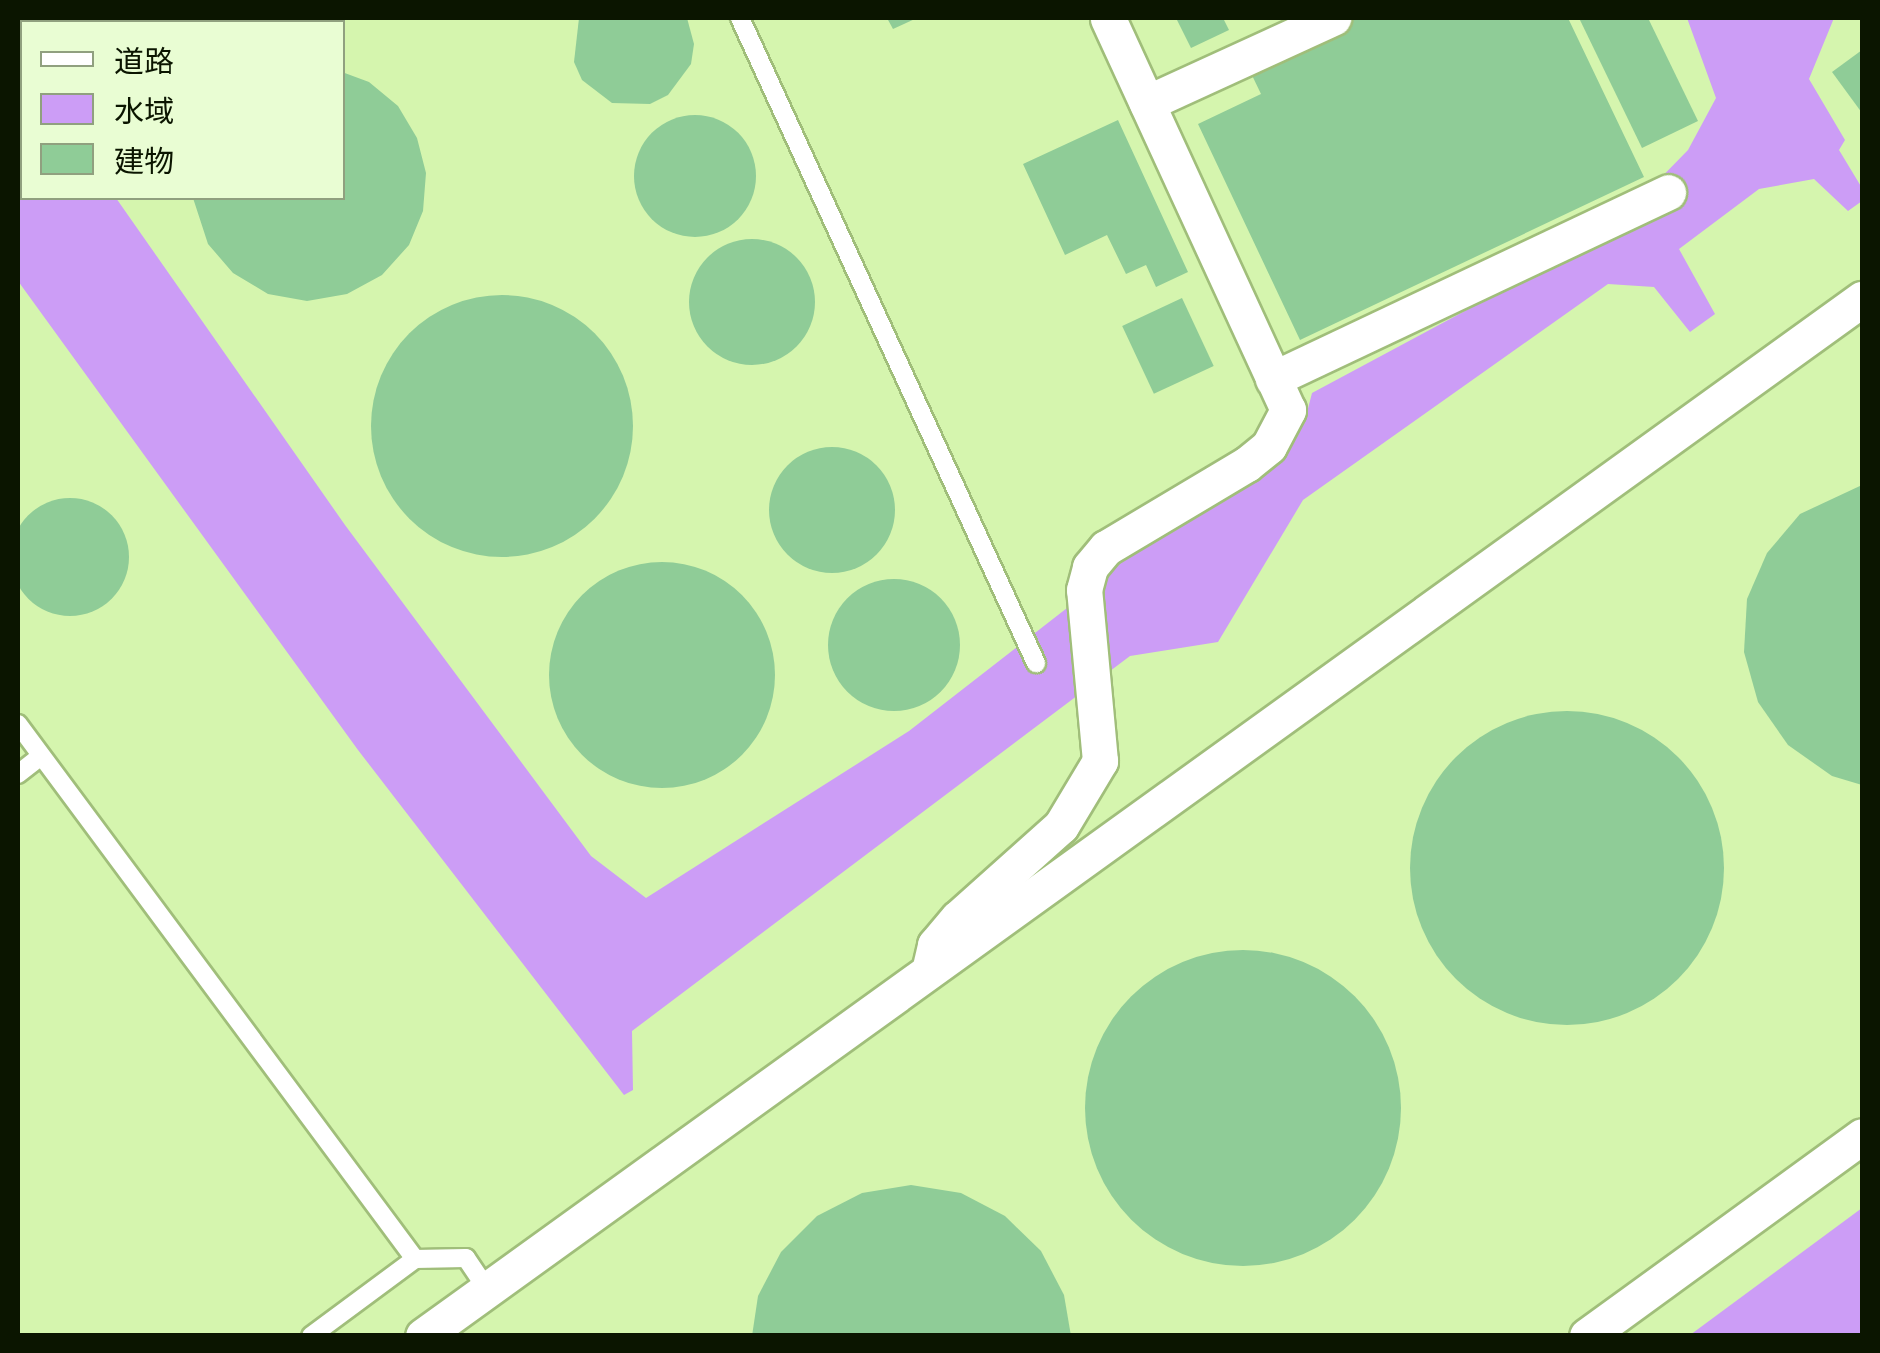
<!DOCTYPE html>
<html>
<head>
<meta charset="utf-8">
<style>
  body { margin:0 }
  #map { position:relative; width:1880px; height:1353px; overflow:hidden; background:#d5f5ae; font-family:Raleway,"Noto Sans JP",sans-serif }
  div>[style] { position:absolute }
  .water>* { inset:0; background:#cc9df6 }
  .building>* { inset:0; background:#8fcc97; transform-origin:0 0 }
  .round { border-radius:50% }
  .roads { filter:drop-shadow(2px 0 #a0be7a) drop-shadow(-2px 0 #a0be7a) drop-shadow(0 2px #a0be7a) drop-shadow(0 -2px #a0be7a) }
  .service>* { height:18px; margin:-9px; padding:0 9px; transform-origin:9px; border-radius:9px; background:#fff }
  .minor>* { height:35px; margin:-17.5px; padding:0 17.5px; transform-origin:17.5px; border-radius:17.5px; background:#fff }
  .tertiary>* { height:45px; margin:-22.5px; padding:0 22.5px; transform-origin:22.5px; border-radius:22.5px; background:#fff }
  span { translate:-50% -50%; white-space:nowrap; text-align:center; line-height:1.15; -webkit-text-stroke:10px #e9fdd3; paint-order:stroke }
  .frame { position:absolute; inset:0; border:20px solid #0b1500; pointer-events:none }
  .legend { position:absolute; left:20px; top:20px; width:325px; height:180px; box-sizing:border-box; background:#e9fdd3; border:2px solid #90a07f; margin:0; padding:12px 18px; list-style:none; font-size:30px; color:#0b1500 }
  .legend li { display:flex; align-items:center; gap:20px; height:50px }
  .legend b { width:50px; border:2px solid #90a07f }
</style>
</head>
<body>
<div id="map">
  <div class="water">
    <div style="clip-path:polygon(1687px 18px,1834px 18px,1809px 79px,1845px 140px,1839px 150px,1862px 188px,1862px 201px,1848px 211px,1814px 179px,1759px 189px,1679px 249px,1715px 314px,1690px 332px,1654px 287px,1608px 284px,1303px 500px,1218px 642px,1130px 656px,632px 1031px,633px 1090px,624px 1095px,358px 750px,18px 281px,18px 56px,22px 198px,116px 198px,345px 525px,591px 856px,646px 898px,909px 731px,1103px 580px,1110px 559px,1304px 424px,1312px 393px,1603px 237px,1688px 150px,1716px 98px)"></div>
    <div style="clip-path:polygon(1862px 1208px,1862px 1335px,1690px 1335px)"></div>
  </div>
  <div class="building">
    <div style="clip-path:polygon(59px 18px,119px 18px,111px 22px)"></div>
    <div style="clip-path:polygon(579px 18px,687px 18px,694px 44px,691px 64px,668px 95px,650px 104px,612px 103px,582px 80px,574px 62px)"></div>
    <div style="clip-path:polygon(887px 18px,917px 18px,893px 29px)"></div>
    <div style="clip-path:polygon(1176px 18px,1223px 18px,1229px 30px,1191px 48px)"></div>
    <div style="clip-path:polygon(1352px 18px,1568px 18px,1644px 177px,1300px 340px,1198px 124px,1261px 94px,1248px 67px)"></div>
    <div style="clip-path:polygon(1579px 18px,1648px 18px,1698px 121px,1642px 148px)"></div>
    <div style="clip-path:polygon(1862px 50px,1862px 113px,1832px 72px)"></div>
    <div style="clip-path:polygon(342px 72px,369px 82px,398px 106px,417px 138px,426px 173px,423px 211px,409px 245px,382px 275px,347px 294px,307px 301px,268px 294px,233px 273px,208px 244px,193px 198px,342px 198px)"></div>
    <div class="round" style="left:634px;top:115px;width:122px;height:122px"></div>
    <div style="clip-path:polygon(1118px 120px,1188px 272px,1156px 287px,1146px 265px,1126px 274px,1107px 235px,1065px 255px,1023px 164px)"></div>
    <div class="round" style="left:689px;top:239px;width:126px;height:126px"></div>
    <div class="round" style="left:371px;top:295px;width:262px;height:262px"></div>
    <div style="left:1182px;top:298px;width:75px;height:66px;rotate:65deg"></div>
    <div class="round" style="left:769px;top:447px;width:126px;height:126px"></div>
    <div style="clip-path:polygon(1862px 485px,1862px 785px,1832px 776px,1788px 745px,1758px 702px,1744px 652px,1747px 599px,1767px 553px,1800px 514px)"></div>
    <div class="round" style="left:11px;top:498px;width:118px;height:118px"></div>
    <div class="round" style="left:549px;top:562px;width:226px;height:226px"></div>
    <div class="round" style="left:828px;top:579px;width:132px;height:132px"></div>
    <div class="round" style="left:1410px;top:711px;width:314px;height:314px"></div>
    <div class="round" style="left:1085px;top:950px;width:316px;height:316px"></div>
    <div style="clip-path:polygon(911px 1185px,961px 1193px,1005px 1216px,1041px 1251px,1064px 1295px,1071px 1336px,752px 1336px,758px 1296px,781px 1252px,817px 1216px,862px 1193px)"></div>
  </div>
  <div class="roads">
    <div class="service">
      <div style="left:740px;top:18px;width:710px;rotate:65.35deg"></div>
      <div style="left:215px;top:22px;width:9px;rotate:-27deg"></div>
      <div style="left:18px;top:724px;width:666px;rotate:53.42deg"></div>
      <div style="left:18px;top:774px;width:29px;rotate:-38deg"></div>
      <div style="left:311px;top:1336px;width:129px;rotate:-36.5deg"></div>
      <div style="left:415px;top:1259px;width:51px;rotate:-1.1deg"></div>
      <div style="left:466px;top:1258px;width:37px;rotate:56deg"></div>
    </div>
    <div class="minor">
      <div style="left:1147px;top:103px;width:205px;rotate:-24.6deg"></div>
      <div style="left:1273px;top:379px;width:437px;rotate:-25.3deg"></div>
      <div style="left:930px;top:967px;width:23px;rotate:-77deg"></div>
      <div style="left:935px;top:945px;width:35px;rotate:-50deg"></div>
      <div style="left:958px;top:918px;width:138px;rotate:-41.8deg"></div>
      <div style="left:1061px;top:826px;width:76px;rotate:-59deg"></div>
      <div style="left:1100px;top:761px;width:172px;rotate:-95.3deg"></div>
      <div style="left:1084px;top:590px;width:24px;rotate:-75deg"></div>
      <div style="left:1090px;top:567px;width:25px;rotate:-50deg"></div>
      <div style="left:1106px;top:548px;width:164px;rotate:-30.8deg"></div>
      <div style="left:1247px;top:464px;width:28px;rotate:-39deg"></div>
      <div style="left:1269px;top:446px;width:41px;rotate:-62.2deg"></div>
      <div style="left:1288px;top:410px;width:431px;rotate:-114.7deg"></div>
      <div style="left:423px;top:1336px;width:1774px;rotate:-35.78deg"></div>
      <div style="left:1587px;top:1336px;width:340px;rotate:-36deg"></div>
    </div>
    <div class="tertiary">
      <div style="left:18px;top:153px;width:6px;rotate:-45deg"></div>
    </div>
  </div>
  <div class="frame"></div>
  <ul class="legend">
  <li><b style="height:12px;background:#fff"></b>道路</li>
  <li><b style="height:28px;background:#cc9df6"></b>水域</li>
  <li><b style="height:28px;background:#8fcc97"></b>建物</li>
  </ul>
</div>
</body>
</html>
